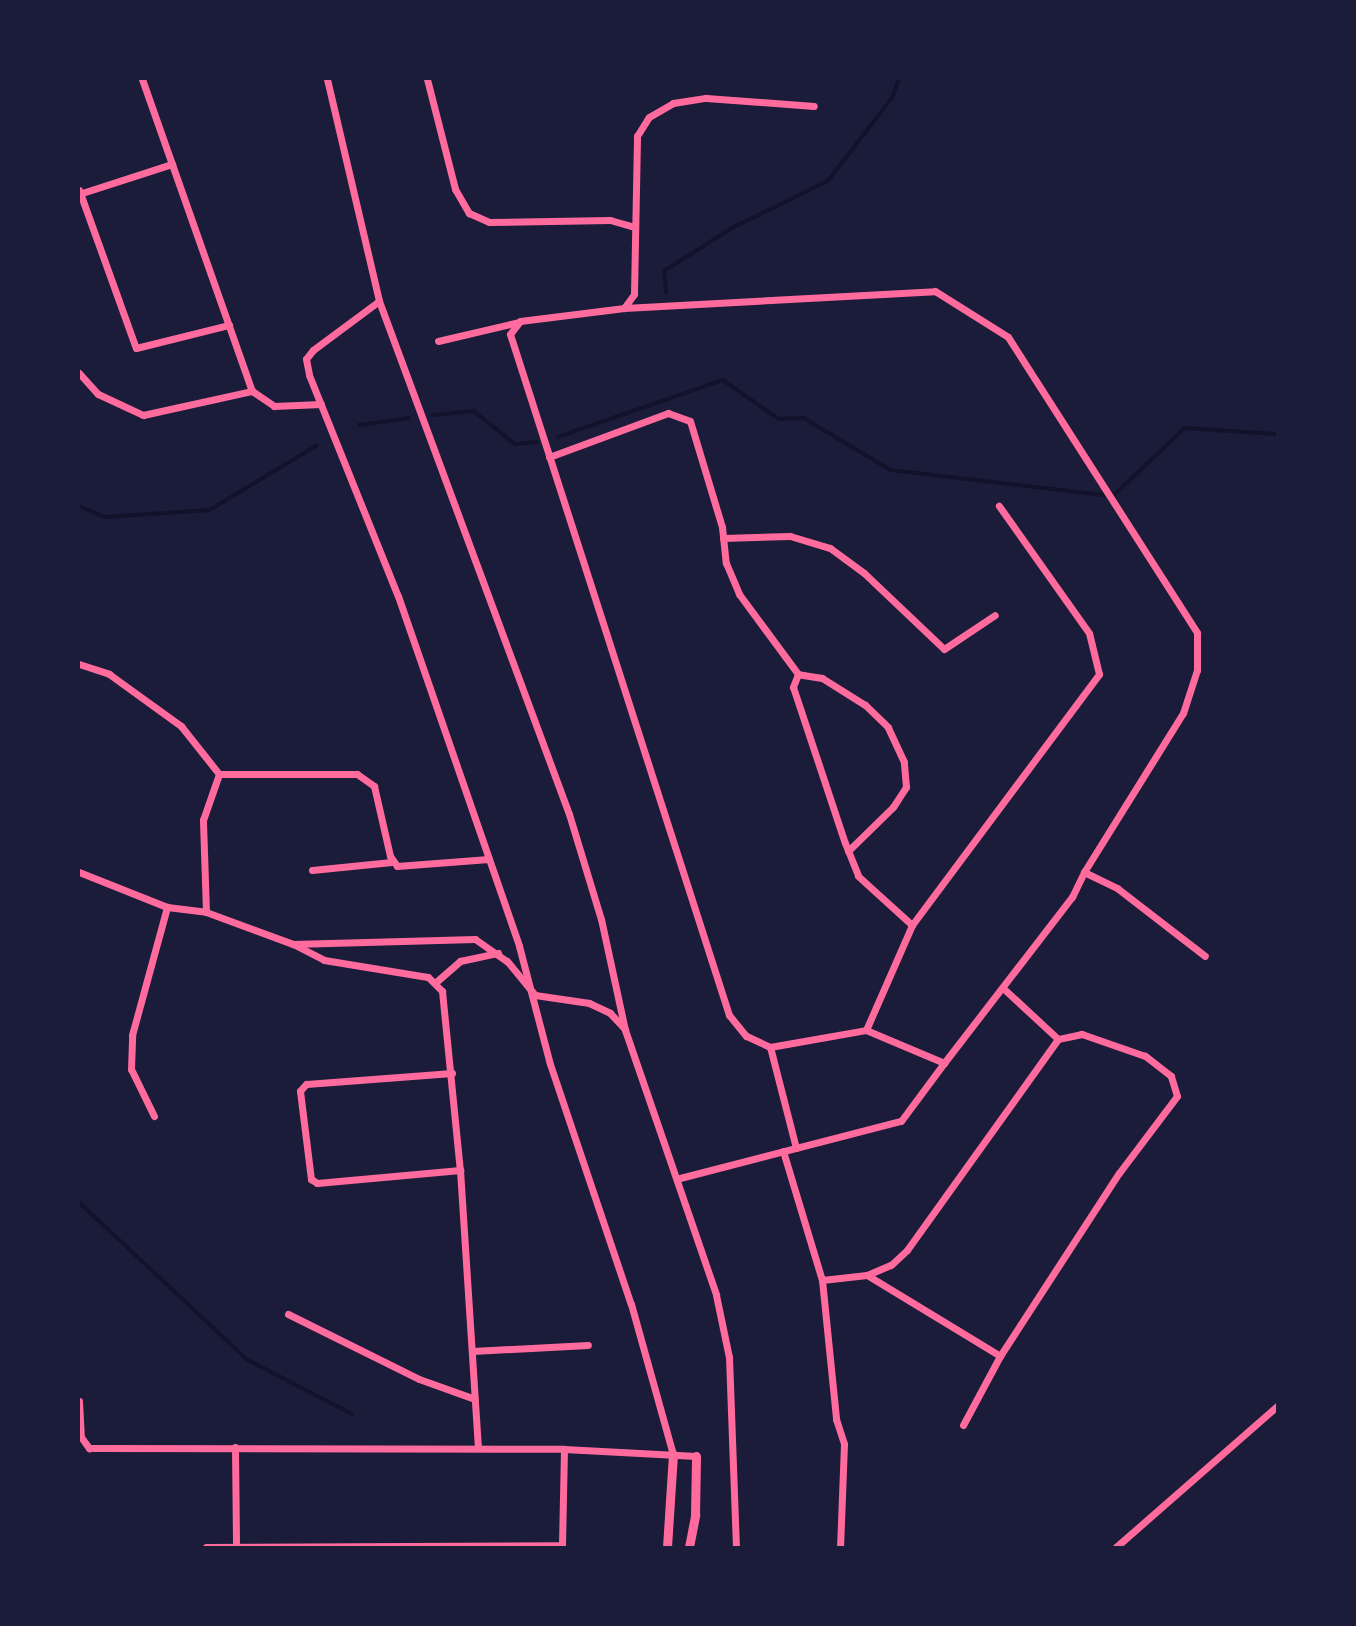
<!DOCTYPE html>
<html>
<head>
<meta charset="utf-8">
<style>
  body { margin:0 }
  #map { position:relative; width:1356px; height:1626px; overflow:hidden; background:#1b1b3a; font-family:Raleway,sans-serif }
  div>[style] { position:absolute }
  .stream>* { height:3.5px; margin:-1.75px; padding:0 1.75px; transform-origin:1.75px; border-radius:1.75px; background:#12122b }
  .minor>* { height:7px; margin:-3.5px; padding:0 3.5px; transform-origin:3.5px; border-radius:3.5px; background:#ff6b9d }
  .tertiary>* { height:9px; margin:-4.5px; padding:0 4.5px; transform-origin:4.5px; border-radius:4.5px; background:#ff6b9d }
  span { translate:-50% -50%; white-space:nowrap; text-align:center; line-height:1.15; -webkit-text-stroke:5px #1b1b3a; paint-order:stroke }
  .frame { position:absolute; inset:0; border:80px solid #1b1b3a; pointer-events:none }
</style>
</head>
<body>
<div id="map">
  <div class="stream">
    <div style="left:666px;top:293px;width:22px;rotate:-95deg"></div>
    <div style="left:664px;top:271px;width:83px;rotate:-32.2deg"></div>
    <div style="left:734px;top:227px;width:105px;rotate:-26.1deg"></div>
    <div style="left:828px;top:181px;width:105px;rotate:-52.4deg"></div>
    <div style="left:892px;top:98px;width:20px;rotate:-70deg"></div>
    <div style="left:433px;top:415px;width:41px;rotate:-5.6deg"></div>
    <div style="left:474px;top:411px;width:53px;rotate:38.8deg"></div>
    <div style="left:515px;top:444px;width:22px;rotate:-5deg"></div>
    <div style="left:359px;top:425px;width:50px;rotate:-8deg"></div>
    <div style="left:558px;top:437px;width:175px;rotate:-19.1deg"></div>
    <div style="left:723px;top:380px;width:68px;rotate:34.9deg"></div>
    <div style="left:779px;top:419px;width:25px;rotate:-2deg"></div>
    <div style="left:804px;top:418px;width:101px;rotate:30.9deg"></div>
    <div style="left:891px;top:470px;width:224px;rotate:6.7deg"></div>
    <div style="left:1113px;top:496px;width:99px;rotate:-43.4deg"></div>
    <div style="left:1185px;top:428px;width:92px;rotate:3.7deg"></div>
    <div style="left:79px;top:506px;width:28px;rotate:23deg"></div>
    <div style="left:105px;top:517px;width:105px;rotate:-3.8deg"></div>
    <div style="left:210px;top:510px;width:124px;rotate:-31.1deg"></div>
    <div style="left:79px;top:1202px;width:231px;rotate:43.1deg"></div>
    <div style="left:248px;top:1360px;width:117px;rotate:27.4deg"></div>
  </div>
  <div class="minor">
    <div style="left:142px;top:79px;width:331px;rotate:70.6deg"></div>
    <div style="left:252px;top:391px;width:27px;rotate:34deg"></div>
    <div style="left:274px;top:406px;width:47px;rotate:-2.4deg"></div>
    <div style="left:327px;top:79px;width:228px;rotate:76.8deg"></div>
    <div style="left:379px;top:301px;width:547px;rotate:69.68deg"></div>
    <div style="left:569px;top:814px;width:110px;rotate:73.1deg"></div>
    <div style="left:601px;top:919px;width:114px;rotate:77.8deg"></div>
    <div style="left:625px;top:1030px;width:280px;rotate:71deg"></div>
    <div style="left:716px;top:1295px;width:63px;rotate:78.2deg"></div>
    <div style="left:729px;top:1357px;width:190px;rotate:87.9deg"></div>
    <div style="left:427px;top:79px;width:114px;rotate:75.7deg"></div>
    <div style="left:455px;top:189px;width:28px;rotate:60deg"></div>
    <div style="left:469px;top:213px;width:22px;rotate:24deg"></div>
    <div style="left:489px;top:222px;width:121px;rotate:-0.9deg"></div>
    <div style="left:610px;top:220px;width:26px;rotate:16deg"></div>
    <div style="left:79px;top:190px;width:168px;rotate:70.2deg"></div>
    <div style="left:136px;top:348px;width:96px;rotate:-13.9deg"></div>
    <div style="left:79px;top:194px;width:98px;rotate:-17.9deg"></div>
    <div style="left:379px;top:301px;width:82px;rotate:143.4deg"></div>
    <div style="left:313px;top:350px;width:11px;rotate:128deg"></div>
    <div style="left:306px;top:359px;width:16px;rotate:79deg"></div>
    <div style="left:309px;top:375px;width:238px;rotate:68.1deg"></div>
    <div style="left:398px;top:596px;width:370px;rotate:70.9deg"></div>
    <div style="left:519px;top:946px;width:122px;rotate:75.3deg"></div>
    <div style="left:550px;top:1064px;width:253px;rotate:71.4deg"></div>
    <div style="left:631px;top:1304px;width:156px;rotate:74.4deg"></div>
    <div style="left:624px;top:308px;width:311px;rotate:-3.1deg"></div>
    <div style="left:935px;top:291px;width:86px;rotate:32.2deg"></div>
    <div style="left:1008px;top:337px;width:351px;rotate:57.4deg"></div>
    <div style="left:1197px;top:633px;width:37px;rotate:90deg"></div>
    <div style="left:1197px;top:670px;width:45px;rotate:108deg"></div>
    <div style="left:1183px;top:713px;width:187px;rotate:121.9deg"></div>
    <div style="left:438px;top:341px;width:83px;rotate:-13.2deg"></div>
    <div style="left:79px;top:373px;width:28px;rotate:48deg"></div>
    <div style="left:98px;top:394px;width:50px;rotate:25deg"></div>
    <div style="left:143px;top:415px;width:112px;rotate:-12.4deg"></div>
    <div style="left:549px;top:457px;width:127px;rotate:-20.3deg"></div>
    <div style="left:668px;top:413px;width:23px;rotate:20deg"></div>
    <div style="left:690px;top:421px;width:111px;rotate:73.2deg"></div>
    <div style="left:722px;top:527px;width:36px;rotate:84deg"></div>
    <div style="left:726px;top:563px;width:34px;rotate:67deg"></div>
    <div style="left:739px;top:594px;width:99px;rotate:53.6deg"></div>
    <div style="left:723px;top:538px;width:67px;rotate:-1.7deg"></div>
    <div style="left:790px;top:536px;width:42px;rotate:16.7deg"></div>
    <div style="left:830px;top:548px;width:42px;rotate:36.3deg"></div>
    <div style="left:864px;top:573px;width:110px;rotate:43.5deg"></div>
    <div style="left:944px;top:649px;width:61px;rotate:-33.7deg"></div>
    <div style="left:79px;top:664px;width:32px;rotate:18deg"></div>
    <div style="left:109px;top:674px;width:89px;rotate:35.8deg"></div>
    <div style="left:181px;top:726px;width:61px;rotate:51.6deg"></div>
    <div style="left:848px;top:851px;width:63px;rotate:-44.4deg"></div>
    <div style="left:893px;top:807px;width:24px;rotate:-57deg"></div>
    <div style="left:906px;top:787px;width:25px;rotate:-95deg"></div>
    <div style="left:904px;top:762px;width:38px;rotate:-115deg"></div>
    <div style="left:888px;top:727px;width:32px;rotate:-136deg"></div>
    <div style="left:865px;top:705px;width:51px;rotate:-147.9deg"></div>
    <div style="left:822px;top:678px;width:24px;rotate:-171deg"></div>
    <div style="left:798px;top:674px;width:14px;rotate:111deg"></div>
    <div style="left:793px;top:687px;width:164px;rotate:71.6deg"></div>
    <div style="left:845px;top:843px;width:35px;rotate:68deg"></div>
    <div style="left:858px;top:876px;width:73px;rotate:42.2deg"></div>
    <div style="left:312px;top:870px;width:80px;rotate:-5.7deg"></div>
    <div style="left:79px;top:872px;width:95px;rotate:21.7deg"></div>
    <div style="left:167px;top:907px;width:39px;rotate:7deg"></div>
    <div style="left:206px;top:912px;width:93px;rotate:20.2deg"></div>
    <div style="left:293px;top:944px;width:182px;rotate:-1.6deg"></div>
    <div style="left:475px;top:939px;width:39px;rotate:35deg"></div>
    <div style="left:507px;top:961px;width:44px;rotate:50.5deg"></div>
    <div style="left:535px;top:995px;width:55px;rotate:8.4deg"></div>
    <div style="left:589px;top:1003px;width:23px;rotate:25deg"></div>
    <div style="left:610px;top:1013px;width:22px;rotate:47deg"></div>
    <div style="left:206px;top:912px;width:92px;rotate:-91.9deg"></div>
    <div style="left:203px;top:820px;width:49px;rotate:-70.8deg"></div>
    <div style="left:219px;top:774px;width:138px"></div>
    <div style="left:357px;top:774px;width:21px;rotate:35deg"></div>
    <div style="left:374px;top:786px;width:72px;rotate:77.1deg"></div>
    <div style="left:390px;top:856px;width:12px;rotate:55deg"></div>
    <div style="left:397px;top:866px;width:92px;rotate:-4.4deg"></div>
    <div style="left:293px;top:944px;width:35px;rotate:27deg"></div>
    <div style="left:324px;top:960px;width:105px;rotate:9.3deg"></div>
    <div style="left:428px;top:977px;width:20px;rotate:45deg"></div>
    <div style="left:442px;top:991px;width:180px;rotate:84.3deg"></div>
    <div style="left:460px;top:1170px;width:278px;rotate:86.3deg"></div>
    <div style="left:436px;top:982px;width:32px;rotate:-41deg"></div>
    <div style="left:460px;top:961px;width:39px;rotate:-12deg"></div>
    <div style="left:866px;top:1030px;width:115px;rotate:-66.3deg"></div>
    <div style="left:912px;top:925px;width:313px;rotate:-53.3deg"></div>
    <div style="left:1099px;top:674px;width:42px;rotate:-103.7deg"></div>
    <div style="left:1089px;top:633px;width:156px;rotate:-125.3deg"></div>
    <div style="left:770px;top:1047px;width:26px;rotate:-155deg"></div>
    <div style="left:746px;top:1036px;width:27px;rotate:-129deg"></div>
    <div style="left:729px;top:1015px;width:715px;rotate:-107.83deg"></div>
    <div style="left:510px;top:334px;width:16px;rotate:-52deg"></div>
    <div style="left:520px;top:321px;width:105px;rotate:-7.1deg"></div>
    <div style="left:624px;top:308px;width:17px;rotate:-54deg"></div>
    <div style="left:634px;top:294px;width:158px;rotate:-88.9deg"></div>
    <div style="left:637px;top:136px;width:22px;rotate:-58deg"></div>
    <div style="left:649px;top:117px;width:28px;rotate:-30deg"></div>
    <div style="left:673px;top:103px;width:33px;rotate:-9deg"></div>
    <div style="left:706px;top:98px;width:108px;rotate:4.2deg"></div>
    <div style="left:452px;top:1073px;width:146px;rotate:175.7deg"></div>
    <div style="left:306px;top:1084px;width:9px;rotate:131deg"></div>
    <div style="left:300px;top:1091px;width:89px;rotate:82.9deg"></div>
    <div style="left:311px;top:1179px;width:7px;rotate:34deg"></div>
    <div style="left:317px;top:1183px;width:144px;rotate:-5.2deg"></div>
    <div style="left:154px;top:1116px;width:52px;rotate:-116.1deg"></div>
    <div style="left:131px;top:1069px;width:34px;rotate:-88deg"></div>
    <div style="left:132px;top:1035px;width:133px;rotate:-74.7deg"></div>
    <div style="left:796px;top:1148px;width:104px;rotate:-104.4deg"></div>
    <div style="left:770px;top:1047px;width:97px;rotate:-10deg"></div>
    <div style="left:866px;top:1030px;width:85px;rotate:22.9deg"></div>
    <div style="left:944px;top:1063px;width:210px;rotate:-52.4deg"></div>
    <div style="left:1072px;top:897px;width:28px;rotate:-64deg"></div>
    <div style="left:1084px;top:872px;width:37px;rotate:26deg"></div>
    <div style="left:1117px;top:888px;width:111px;rotate:37.7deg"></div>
    <div style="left:783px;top:1151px;width:135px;rotate:73.2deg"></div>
    <div style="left:822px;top:1280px;width:45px;rotate:-6.3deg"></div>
    <div style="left:867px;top:1275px;width:156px;rotate:31.3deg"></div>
    <div style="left:1000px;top:1356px;width:218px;rotate:-57deg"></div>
    <div style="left:1119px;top:1173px;width:96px;rotate:-53deg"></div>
    <div style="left:1177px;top:1096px;width:21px;rotate:-107deg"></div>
    <div style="left:1171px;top:1076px;width:33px;rotate:-142deg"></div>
    <div style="left:1145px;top:1056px;width:67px;rotate:-160.8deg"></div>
    <div style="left:1082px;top:1034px;width:25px;rotate:168deg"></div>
    <div style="left:1058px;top:1039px;width:74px;rotate:-137.2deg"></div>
    <div style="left:680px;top:1178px;width:228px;rotate:-14.5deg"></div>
    <div style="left:901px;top:1121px;width:72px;rotate:-53.4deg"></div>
    <div style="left:867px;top:1275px;width:26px;rotate:-23deg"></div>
    <div style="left:891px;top:1265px;width:22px;rotate:-43deg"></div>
    <div style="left:907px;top:1250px;width:259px;rotate:-54.4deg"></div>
    <div style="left:822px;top:1280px;width:140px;rotate:84.2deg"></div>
    <div style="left:836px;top:1419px;width:26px;rotate:72deg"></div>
    <div style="left:844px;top:1444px;width:103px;rotate:92.2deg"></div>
    <div style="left:288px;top:1314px;width:146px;rotate:26.4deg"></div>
    <div style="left:419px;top:1379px;width:59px;rotate:19.7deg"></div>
    <div style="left:472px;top:1351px;width:116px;rotate:-3deg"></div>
    <div style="left:79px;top:1401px;width:36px;rotate:87deg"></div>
    <div style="left:81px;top:1437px;width:14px;rotate:54deg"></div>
    <div style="left:89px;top:1448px;width:475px;rotate:0.1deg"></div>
    <div style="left:564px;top:1449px;width:98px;rotate:91.2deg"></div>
    <div style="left:963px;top:1425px;width:78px;rotate:-61.8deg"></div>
    <div style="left:235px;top:1447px;width:100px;rotate:89.4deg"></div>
    <div style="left:564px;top:1449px;width:132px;rotate:3deg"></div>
    <div style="left:206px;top:1547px;width:355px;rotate:-0.3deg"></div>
    <div style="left:1116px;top:1547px;width:214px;rotate:-41.2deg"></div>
  </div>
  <div class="tertiary">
    <div style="left:667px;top:1547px;width:93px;rotate:-86.3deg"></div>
    <div style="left:689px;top:1547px;width:33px;rotate:-79deg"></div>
    <div style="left:695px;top:1515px;width:59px;rotate:-89deg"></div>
  </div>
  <div class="frame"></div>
</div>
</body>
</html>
